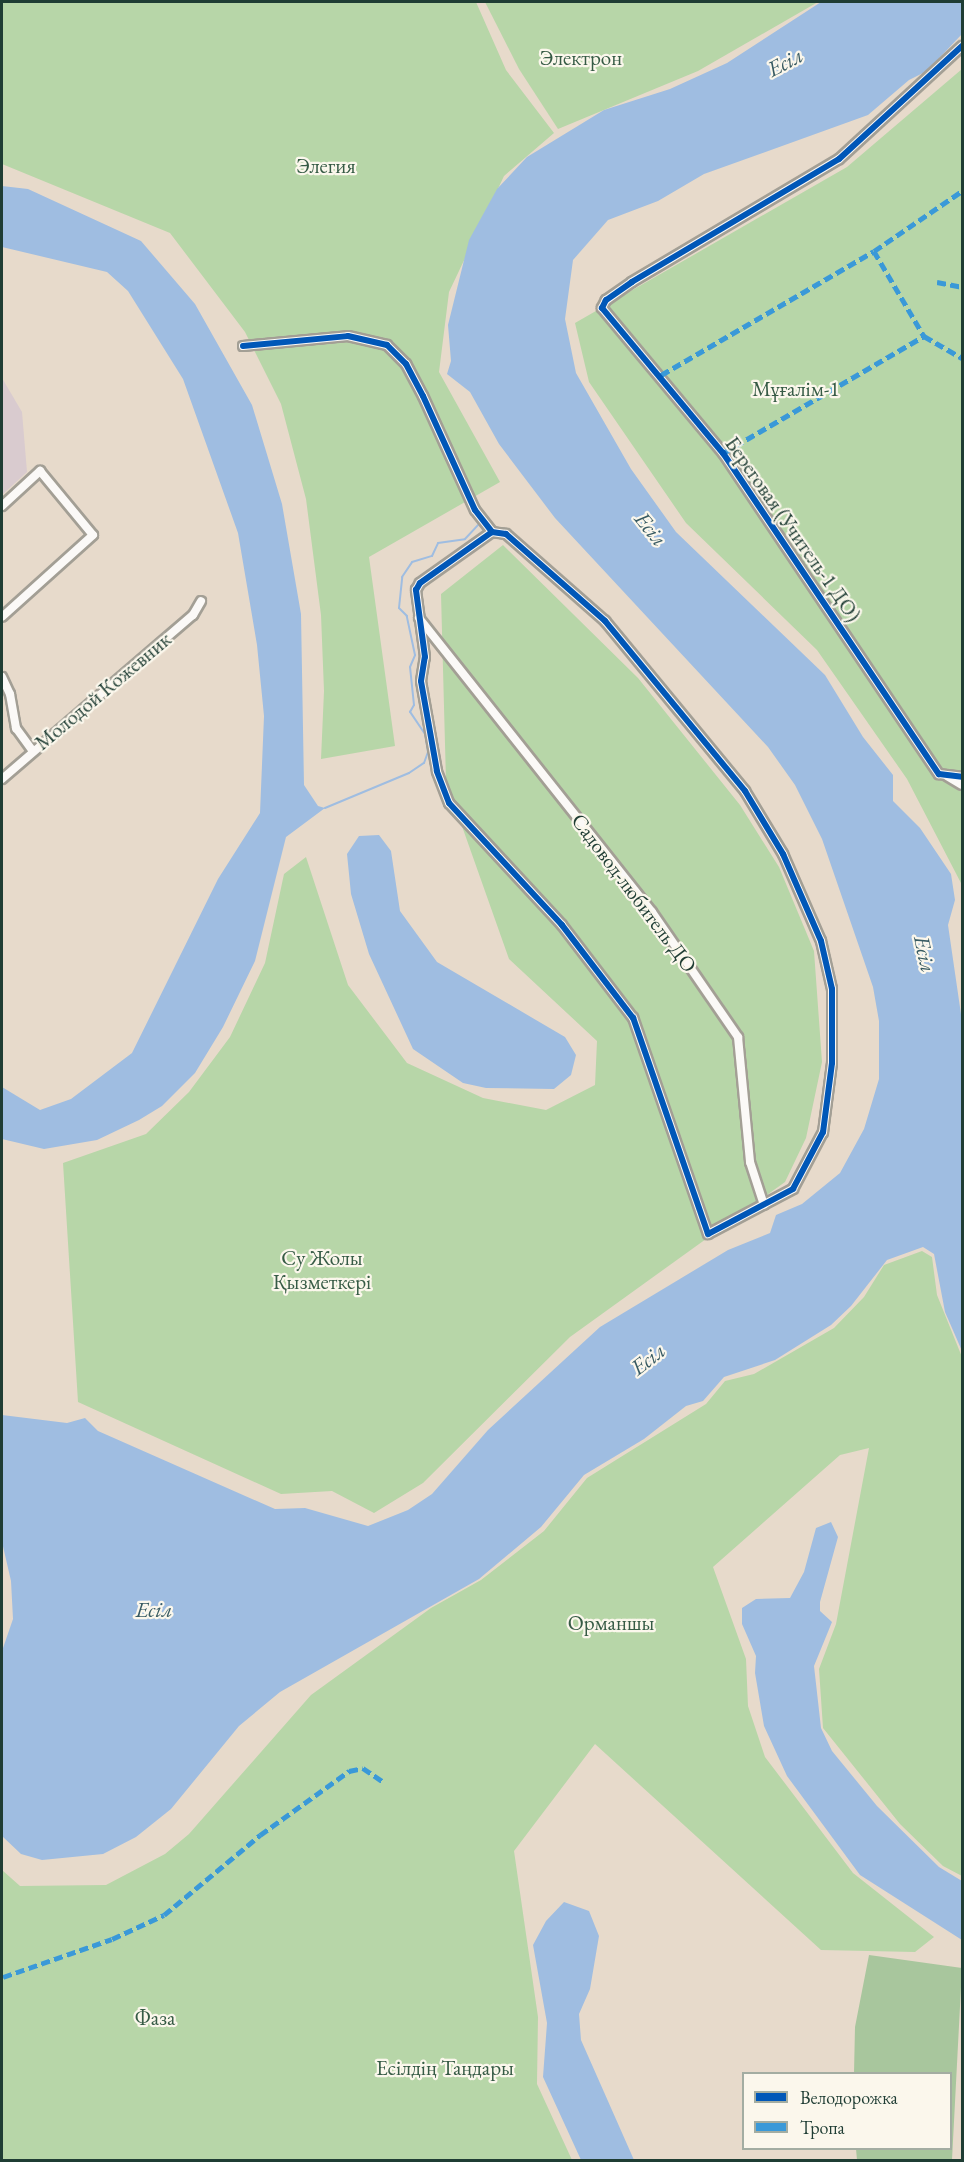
<!DOCTYPE html>
<html>
<head>
<meta charset="utf-8">
<style>
  body { margin:0 }
  #map { position:relative; width:964px; height:2162px; overflow:hidden; background:#e7dacb; font-family:"EB Garamond",serif }
  div>[style] { position:absolute }
  .industrial>* { inset:0; background:#d9cbcf }
  .green>* { inset:0; background:#b7d6a8 }
  .forest>* { inset:0; background:#a8c69d }
  .water>* { inset:0; background:#9fbde1 }
  .stream>* { height:2px; margin:-1px; padding:0 1px; transform-origin:1px; border-radius:1px; background:#9fbde1 }
  .roads { filter:drop-shadow(2px 0 #a39f95) drop-shadow(-2px 0 #a39f95) drop-shadow(0 2px #a39f95) drop-shadow(0 -2px #a39f95) }
  .minor>* { height:8px; margin:-4px; padding:0 4px; transform-origin:4px; border-radius:4px; background:#fbf9f7 }
  .quiet>* { height:4.5px; margin-top:-2.25px; transform-origin:0; background:repeating-linear-gradient(90deg,#3a99d8 0 9px,transparent 0 13.5px) }
  .cycleway>* { height:6px; margin:-3px; padding:0 3px; transform-origin:3px; border-radius:3px; background:#0057b8 }
  span { translate:-50% -50%; white-space:nowrap; text-align:center; line-height:1.15; -webkit-text-stroke:4.5px #fbf7ec; paint-order:stroke }
  .park-label { font-size:21px; color:#365b45 }
  .street-label { font-size:21px; color:#1f3d34 }
  .water-label { font-size:22px; color:#375a62; font-style:italic }
  .frame { position:absolute; inset:0; border:3px solid #1f3d34; pointer-events:none }
  .legend { position:absolute; left:742px; top:2072px; width:210px; height:78px; box-sizing:border-box; background:#fbf7ec; border:2px solid #a3ada2; margin:0; padding:8px 10px; list-style:none; font-size:18px; color:#1f3d34 }
  .legend li { display:flex; align-items:center; gap:12px; height:30px }
  .legend b { width:30px; border:2px solid #a3ada2 }
</style>
</head>
<body>
<div id="map">
  <div class="industrial">
    <div style="clip-path:polygon(2px 378px,22px 412px,27px 472px,2px 495px)"></div>
  </div>
  <div class="green">
    <div style="clip-path:polygon(2px 2px,476px 2px,506px 70px,554px 133px,504px 176px,449px 292px,439px 372px,500px 482px,369px 557px,395px 746px,321px 759px,324px 691px,321px 615px,306px 499px,281px 404px,245px 332px,170px 233px,2px 164px)"></div>
    <div style="clip-path:polygon(485px 2px,818px 2px,698px 71px,558px 129px,519px 69px)"></div>
    <div style="clip-path:polygon(962px 69px,962px 885px,907px 779px,817px 650px,686px 523px,589px 382px,575px 323px,847px 167px)"></div>
    <div style="clip-path:polygon(503px 545px,638px 678px,740px 805px,779px 867px,814px 951px,822px 1062px,806px 1138px,785px 1182px,570px 1337px,423px 1483px,374px 1513px,332px 1491px,281px 1494px,78px 1402px,63px 1163px,146px 1134px,189px 1092px,230px 1037px,265px 963px,284px 874px,306px 857px,348px 985px,407px 1063px,483px 1098px,546px 1110px,595px 1085px,597px 1041px,509px 959px,446px 781px,441px 594px)"></div>
    <div style="clip-path:polygon(922px 1251px,932px 1257px,937px 1295px,962px 1357px,962px 1876px,943px 1866px,900px 1824px,823px 1728px,819px 1669px,836px 1624px,869px 1448px,840px 1455px,713px 1567px,746px 1659px,748px 1706px,765px 1757px,853px 1873px,934px 1937px,915px 1952px,821px 1950px,595px 1744px,514px 1851px,538px 2017px,537px 2084px,572px 2160px,2px 2160px,2px 1870px,20px 1886px,106px 1885px,165px 1854px,189px 1834px,311px 1695px,431px 1608px,481px 1580px,544px 1531px,587px 1478px,706px 1404px,725px 1381px,754px 1374px,834px 1328px,864px 1297px,884px 1265px)"></div>
  </div>
  <div class="forest">
    <div style="clip-path:polygon(869px 1955px,962px 1968px,952px 2160px,857px 2160px,856px 2149px,950px 2148px,950px 2074px,854px 2073px,855px 2027px)"></div>
  </div>
  <div class="water">
    <div style="clip-path:polygon(821px 2px,962px 2px,962px 34px,927px 71px,909px 80px,868px 115px,704px 174px,658px 201px,608px 220px,573px 260px,565px 319px,576px 373px,631px 469px,676px 532px,825px 675px,863px 737px,893px 775px,893px 801px,920px 828px,951px 874px,955px 900px,948px 925px,962px 1021px,962px 1351px,945px 1312px,934px 1254px,923px 1247px,887px 1260px,851px 1306px,831px 1325px,775px 1360px,724px 1377px,703px 1401px,686px 1406px,644px 1439px,584px 1475px,541px 1527px,479px 1579px,280px 1692px,239px 1726px,171px 1809px,136px 1837px,103px 1854px,42px 1860px,21px 1854px,2px 1836px,2px 1651px,13px 1619px,11px 1581px,2px 1542px,2px 1415px,67px 1423px,85px 1418px,98px 1431px,275px 1509px,305px 1508px,368px 1526px,408px 1510px,432px 1494px,488px 1430px,600px 1327px,728px 1250px,770px 1233px,776px 1215px,802px 1204px,840px 1173px,864px 1129px,879px 1079px,879px 1021px,873px 987px,822px 839px,795px 785px,768px 747px,555px 518px,499px 444px,470px 392px,447px 374px,451px 361px,448px 325px,469px 240px,497px 189px,527px 157px,604px 110px,670px 89px,727px 63px)"></div>
    <div style="clip-path:polygon(2px 186px,28px 189px,141px 241px,195px 304px,252px 405px,282px 504px,301px 614px,304px 785px,318px 806px,325px 808px,286px 837px,255px 961px,223px 1027px,195px 1073px,162px 1106px,139px 1120px,97px 1140px,44px 1149px,2px 1139px,2px 1087px,40px 1110px,71px 1099px,132px 1053px,218px 879px,260px 813px,264px 716px,257px 645px,238px 533px,183px 379px,128px 291px,107px 272px,2px 247px)"></div>
    <div style="clip-path:polygon(379px 835px,391px 851px,400px 911px,437px 962px,565px 1037px,576px 1055px,571px 1075px,554px 1089px,486px 1088px,463px 1083px,413px 1049px,369px 954px,351px 894px,347px 854px,359px 836px)"></div>
    <div style="clip-path:polygon(831px 1522px,838px 1537px,820px 1602px,820px 1611px,832px 1622px,814px 1666px,821px 1728px,832px 1751px,877px 1806px,939px 1867px,962px 1881px,962px 1940px,860px 1875px,787px 1776px,764px 1726px,755px 1673px,756px 1656px,742px 1624px,742px 1608px,756px 1599px,790px 1598px,804px 1572px,816px 1528px)"></div>
    <div style="clip-path:polygon(564px 1902px,589px 1911px,599px 1936px,590px 1989px,579px 2014px,581px 2040px,634px 2160px,581px 2160px,543px 2077px,547px 2023px,533px 1945px,546px 1921px)"></div>
  </div>
  <div class="stream">
    <div style="left:325px;top:808px;width:91px;rotate:-22.6deg"></div>
    <div style="left:409px;top:773px;width:18px;rotate:-34deg"></div>
    <div style="left:424px;top:763px;width:12px;rotate:-70deg"></div>
    <div style="left:428px;top:752px;width:18px;rotate:-99deg"></div>
    <div style="left:425px;top:734px;width:27px;rotate:-124deg"></div>
    <div style="left:410px;top:712px;width:8px;rotate:-60deg"></div>
    <div style="left:414px;top:705px;width:38px;rotate:-96deg"></div>
    <div style="left:410px;top:667px;width:13px;rotate:-67deg"></div>
    <div style="left:415px;top:655px;width:40px;rotate:-102deg"></div>
    <div style="left:407px;top:616px;width:11px;rotate:-135deg"></div>
    <div style="left:399px;top:608px;width:31px;rotate:-84deg"></div>
    <div style="left:402px;top:577px;width:18px;rotate:-56deg"></div>
    <div style="left:412px;top:562px;width:21px;rotate:-17deg"></div>
    <div style="left:432px;top:556px;width:14px;rotate:-65deg"></div>
    <div style="left:438px;top:543px;width:27px;rotate:-8deg"></div>
    <div style="left:465px;top:539px;width:21px;rotate:-47deg"></div>
  </div>
  <div class="roads">
    <div class="minor">
      <div style="left:962px;top:46px;width:167px;rotate:137.4deg"></div>
      <div style="left:839px;top:159px;width:241px;rotate:149.3deg"></div>
      <div style="left:632px;top:282px;width:32px;rotate:145deg"></div>
      <div style="left:606px;top:300px;width:9px;rotate:117deg"></div>
      <div style="left:602px;top:308px;width:189px;rotate:50.2deg"></div>
      <div style="left:723px;top:453px;width:387px;rotate:56.1deg"></div>
      <div style="left:939px;top:774px;width:23px;rotate:7deg"></div>
      <div style="left:243px;top:346px;width:105px;rotate:-5.4deg"></div>
      <div style="left:348px;top:336px;width:40px;rotate:13deg"></div>
      <div style="left:387px;top:345px;width:27px;rotate:45deg"></div>
      <div style="left:406px;top:364px;width:36px;rotate:62deg"></div>
      <div style="left:423px;top:396px;width:125px;rotate:65.5deg"></div>
      <div style="left:475px;top:510px;width:28px;rotate:52deg"></div>
      <div style="left:492px;top:532px;width:14px;rotate:8deg"></div>
      <div style="left:506px;top:534px;width:132px;rotate:41.3deg"></div>
      <div style="left:605px;top:621px;width:220px;rotate:50.5deg"></div>
      <div style="left:745px;top:791px;width:74px;rotate:58.9deg"></div>
      <div style="left:783px;top:854px;width:95px;rotate:66.4deg"></div>
      <div style="left:821px;top:941px;width:49px;rotate:77.1deg"></div>
      <div style="left:832px;top:989px;width:74px;rotate:90deg"></div>
      <div style="left:832px;top:1063px;width:70px;rotate:97.4deg"></div>
      <div style="left:823px;top:1132px;width:64px;rotate:117.8deg"></div>
      <div style="left:793px;top:1189px;width:96px;rotate:152.1deg"></div>
      <div style="left:708px;top:1234px;width:229px;rotate:-109.1deg"></div>
      <div style="left:633px;top:1018px;width:117px;rotate:-127.4deg"></div>
      <div style="left:562px;top:925px;width:166px;rotate:-132.8deg"></div>
      <div style="left:449px;top:803px;width:34px;rotate:-111deg"></div>
      <div style="left:437px;top:771px;width:91px;rotate:-100.1deg"></div>
      <div style="left:421px;top:681px;width:24px;rotate:-81deg"></div>
      <div style="left:425px;top:657px;width:68px;rotate:-97.7deg"></div>
      <div style="left:416px;top:590px;width:8px;rotate:-60deg"></div>
      <div style="left:420px;top:583px;width:88px;rotate:-35.3deg"></div>
      <div style="left:2px;top:506px;width:52px;rotate:-42.6deg"></div>
      <div style="left:40px;top:471px;width:83px;rotate:50.4deg"></div>
      <div style="left:93px;top:535px;width:122px;rotate:138deg"></div>
      <div style="left:419px;top:618px;width:375px;rotate:51.6deg"></div>
      <div style="left:652px;top:912px;width:152px;rotate:55.5deg"></div>
      <div style="left:738px;top:1037px;width:126px;rotate:84.5deg"></div>
      <div style="left:750px;top:1162px;width:45px;rotate:72deg"></div>
      <div style="left:2px;top:677px;width:19px;rotate:65deg"></div>
      <div style="left:10px;top:694px;width:35px;rotate:80deg"></div>
      <div style="left:16px;top:728px;width:29px;rotate:54deg"></div>
      <div style="left:947px;top:776px;width:17px;rotate:31deg"></div>
      <div style="left:2px;top:779px;width:252px;rotate:-40.7deg"></div>
      <div style="left:193px;top:615px;width:16px;rotate:-60deg"></div>
    </div>
  </div>
  <div class="quiet">
    <div style="left:874px;top:251px;width:99px;rotate:59.5deg"></div>
    <div style="left:924px;top:336px;width:44px;rotate:30.1deg"></div>
    <div style="left:937px;top:282px;width:25px;rotate:11deg"></div>
    <div style="left:661px;top:375px;width:246px;rotate:-30.2deg"></div>
    <div style="left:874px;top:251px;width:107px;rotate:-34.3deg"></div>
    <div style="left:723px;top:453px;width:233px;rotate:-30.2deg"></div>
    <div style="left:3px;top:1977px;width:115px;rotate:-19.2deg"></div>
    <div style="left:112px;top:1939px;width:57px;rotate:-24.8deg"></div>
    <div style="left:164px;top:1915px;width:125px;rotate:-39.8deg"></div>
    <div style="left:260px;top:1835px;width:110px;rotate:-35.7deg"></div>
    <div style="left:349px;top:1771px;width:14px;rotate:-12deg"></div>
    <div style="left:363px;top:1768px;width:23px;rotate:34deg"></div>
  </div>
  <div class="cycleway">
    <div style="left:962px;top:46px;width:167px;rotate:137.4deg"></div>
    <div style="left:839px;top:159px;width:241px;rotate:149.3deg"></div>
    <div style="left:632px;top:282px;width:32px;rotate:145deg"></div>
    <div style="left:606px;top:300px;width:9px;rotate:117deg"></div>
    <div style="left:602px;top:308px;width:189px;rotate:50.2deg"></div>
    <div style="left:723px;top:453px;width:387px;rotate:56.1deg"></div>
    <div style="left:939px;top:774px;width:23px;rotate:7deg"></div>
    <div style="left:243px;top:346px;width:105px;rotate:-5.4deg"></div>
    <div style="left:348px;top:336px;width:40px;rotate:13deg"></div>
    <div style="left:387px;top:345px;width:27px;rotate:45deg"></div>
    <div style="left:406px;top:364px;width:36px;rotate:62deg"></div>
    <div style="left:423px;top:396px;width:125px;rotate:65.5deg"></div>
    <div style="left:475px;top:510px;width:28px;rotate:52deg"></div>
    <div style="left:492px;top:532px;width:14px;rotate:8deg"></div>
    <div style="left:506px;top:534px;width:132px;rotate:41.3deg"></div>
    <div style="left:605px;top:621px;width:220px;rotate:50.5deg"></div>
    <div style="left:745px;top:791px;width:74px;rotate:58.9deg"></div>
    <div style="left:783px;top:854px;width:95px;rotate:66.4deg"></div>
    <div style="left:821px;top:941px;width:49px;rotate:77.1deg"></div>
    <div style="left:832px;top:989px;width:74px;rotate:90deg"></div>
    <div style="left:832px;top:1063px;width:70px;rotate:97.4deg"></div>
    <div style="left:823px;top:1132px;width:64px;rotate:117.8deg"></div>
    <div style="left:793px;top:1189px;width:96px;rotate:152.1deg"></div>
    <div style="left:708px;top:1234px;width:229px;rotate:-109.1deg"></div>
    <div style="left:633px;top:1018px;width:117px;rotate:-127.4deg"></div>
    <div style="left:562px;top:925px;width:166px;rotate:-132.8deg"></div>
    <div style="left:449px;top:803px;width:34px;rotate:-111deg"></div>
    <div style="left:437px;top:771px;width:91px;rotate:-100.1deg"></div>
    <div style="left:421px;top:681px;width:24px;rotate:-81deg"></div>
    <div style="left:425px;top:657px;width:68px;rotate:-97.7deg"></div>
    <div style="left:416px;top:590px;width:8px;rotate:-60deg"></div>
    <div style="left:420px;top:583px;width:88px;rotate:-35.3deg"></div>
  </div>
  <div class="park-label">
    <span style="left:581px;top:58px">Электрон</span>
    <span style="left:326px;top:166px">Элегия</span>
    <span style="left:796px;top:389px">Мұғалім-1</span>
    <span style="left:322px;top:1270px">Су Жолы<br>Қызметкері</span>
    <span style="left:611px;top:1623px">Орманшы</span>
    <span style="left:155px;top:2018px">Фаза</span>
    <span style="left:445px;top:2068px">Есілдің Таңдары</span>
  </div>
  <div class="street-label">
    <span style="left:793px;top:529px;rotate:55deg">Береговая (Учитель-1 ДО)</span>
    <span style="left:103px;top:691px;rotate:-40deg">Молодой Кожевник</span>
    <span style="left:634px;top:893px;rotate:53deg">Садовод-любитель ДО</span>
  </div>
  <div class="water-label">
    <span style="left:785px;top:62px;rotate:-28deg">Есіл</span>
    <span style="left:651px;top:529px;rotate:51deg">Есіл</span>
    <span style="left:925px;top:954px;rotate:78deg">Есіл</span>
    <span style="left:648px;top:1359px;rotate:-38deg">Есіл</span>
    <span style="left:154px;top:1610px">Есіл</span>
  </div>
  <div class="frame"></div>
  <ul class="legend">
  <li><b style="height:8px;background:#0057b8"></b>Велодорожка</li>
  <li><b style="height:8px;background:#3a99d8"></b>Тропа</li>
  </ul>
</div>
</body>
</html>
